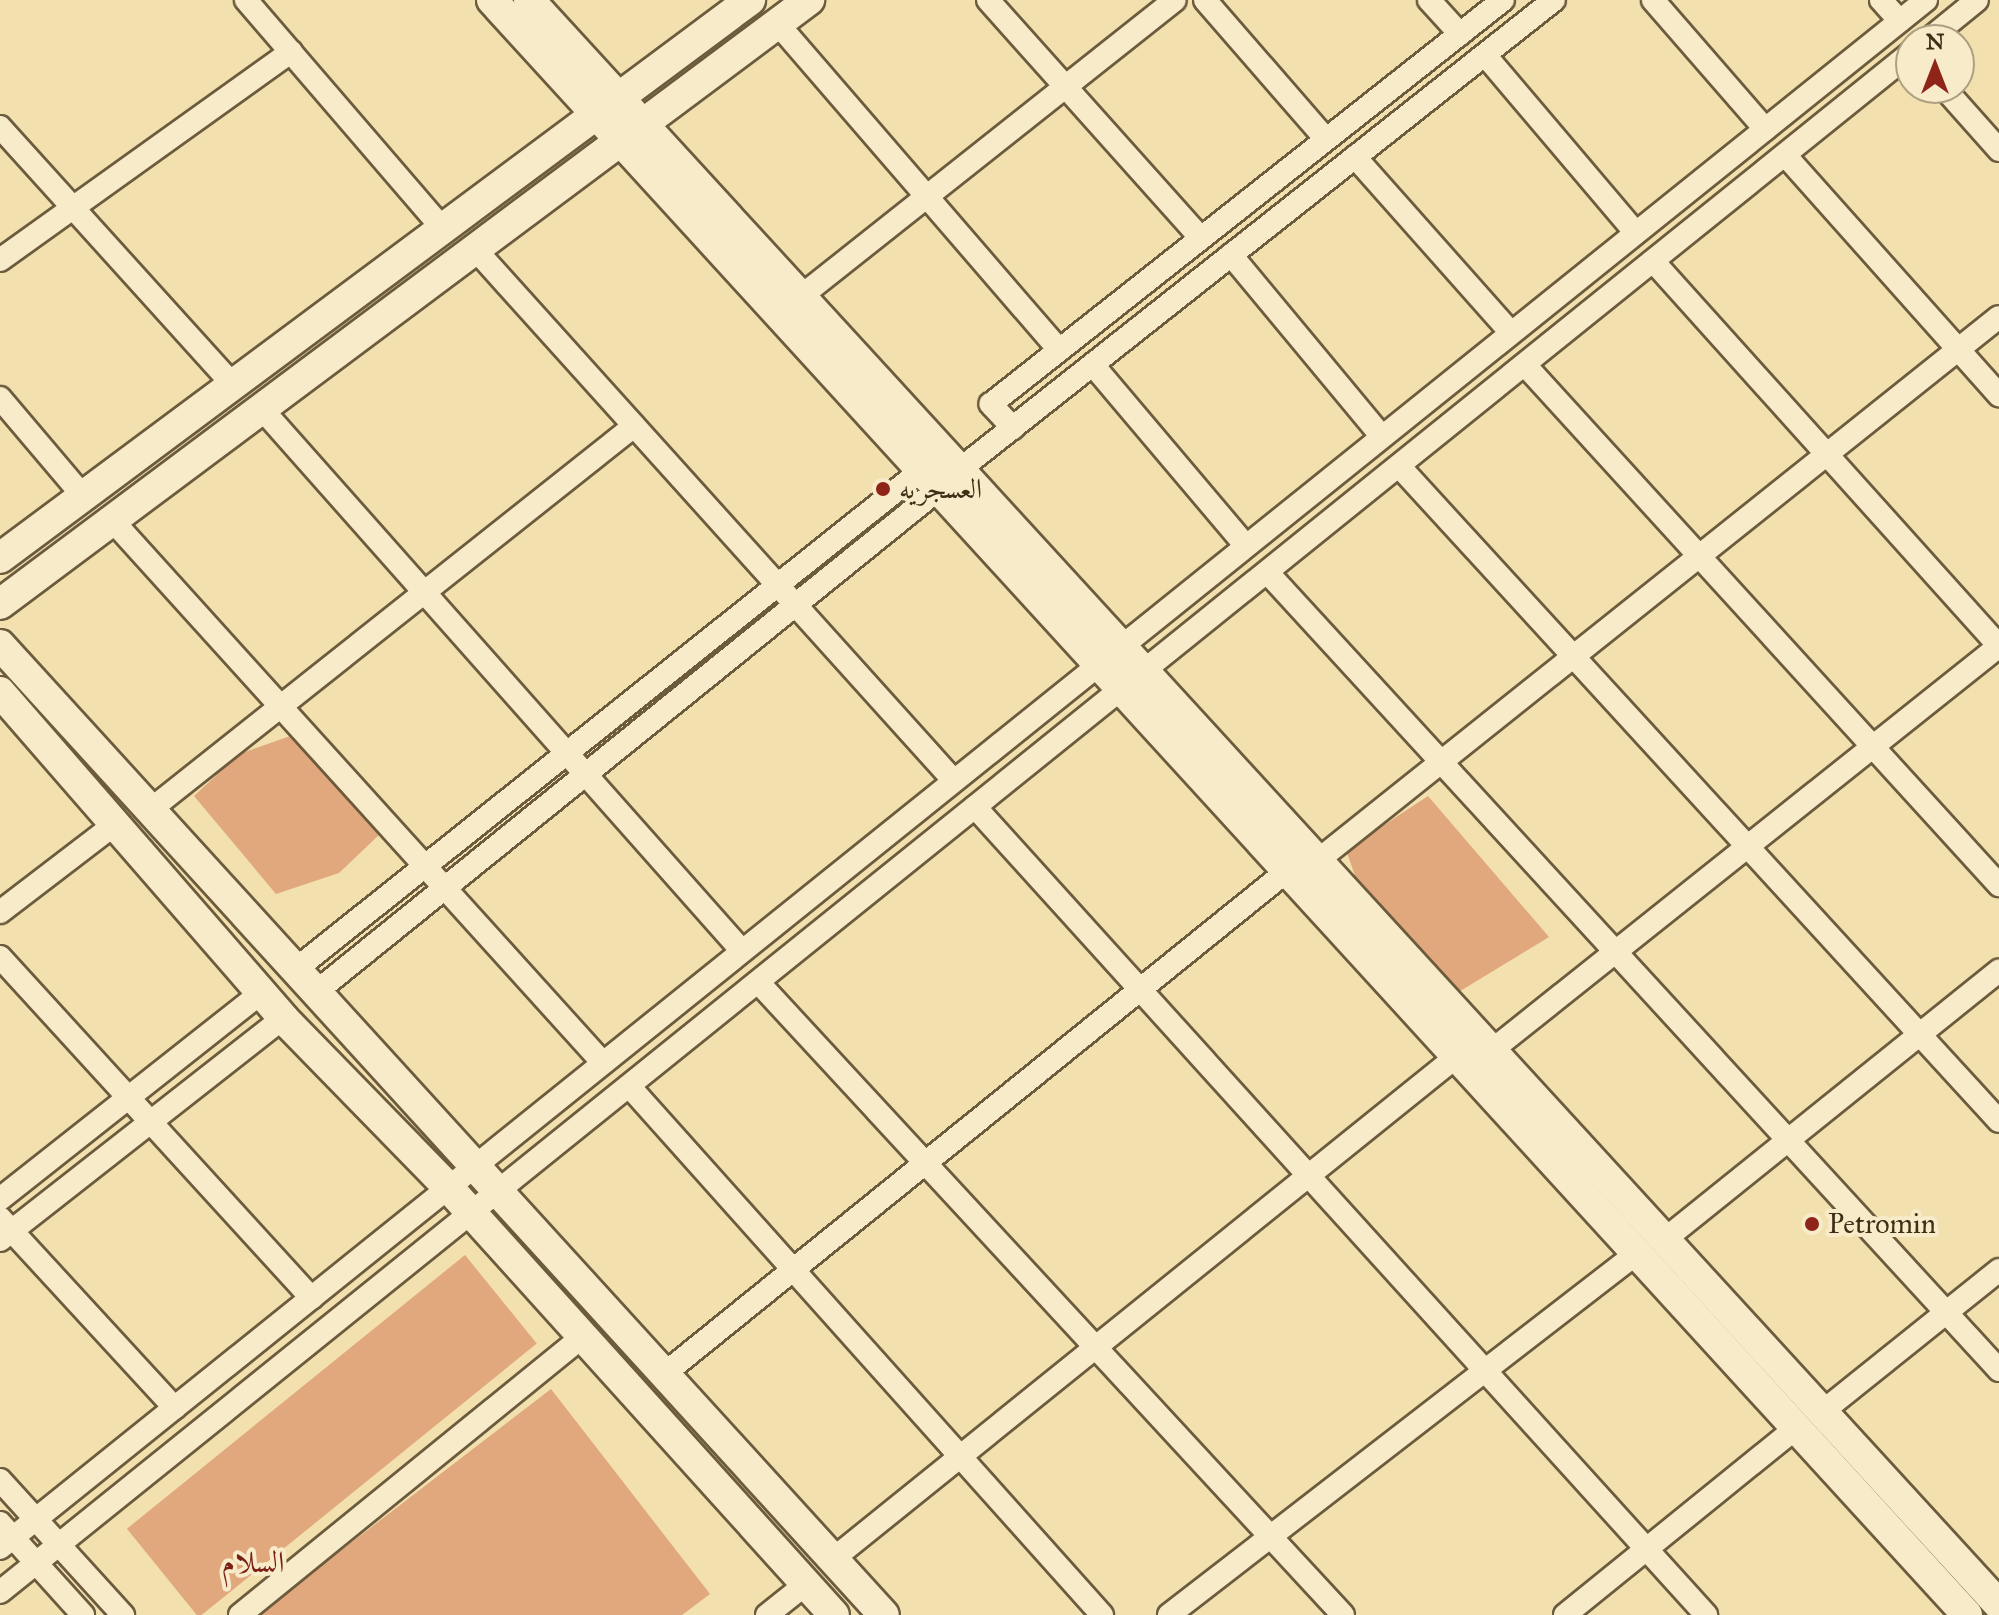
<!DOCTYPE html>
<html>
<head>
<meta charset="utf-8">
<style>
  body { margin:0 }
  #map { position:relative; width:1999px; height:1615px; overflow:hidden; background:#f2e0ae; font-family:"IM FELL Great Primer",Amiri,serif }
  div>[style] { position:absolute }
  .building>* { inset:0; background:#e1a77d; transform-origin:0 0 }
  .roads { filter:drop-shadow(2px 0 #6c5b3d) drop-shadow(-2px 0 #6c5b3d) drop-shadow(0 2px #6c5b3d) drop-shadow(0 -2px #6c5b3d) }
  .street>* { height:22px; margin:-11px; padding:0 11px; transform-origin:11px; border-radius:11px; background:#f7ebca }
  .secondary>* { height:30px; margin:-15px; padding:0 15px; transform-origin:15px; border-radius:15px; background:#f7ebca }
  .dots>* { width:22px; height:22px; translate:-50% -50%; box-sizing:border-box; border:4px solid #f7ebca; border-radius:50% }
  span { translate:-50% -50%; white-space:nowrap; text-align:center; line-height:1.15; -webkit-text-stroke:8px #f7ebca; paint-order:stroke }
  .poi-label { font-size:28px; color:#3f2f17 }
  .left { translate:0 -50%; text-align:left }
  .neighbourhood-label { font-size:30px; color:#7a1f14 }
  .north { position:absolute; left:1895px; top:24px; width:80px; height:80px; box-sizing:border-box; background:#f7ebca; border:2px solid #ada082; border-radius:50%; rotate:0deg; font-size:22px; font-weight:700; line-height:32px; text-align:center; color:#3f2f17 }
  .north::after { content:''; display:block; margin:auto; width:28px; height:36px; background:#8f2418; clip-path:polygon(50% 0,100% 100%,50% 72%,0 100%) }
</style>
</head>
<body>
<div id="map">
  <div class="building">
    <div style="clip-path:polygon(293px 735px,381px 833px,339px 873px,276px 894px,194px 796px,239px 754px)"></div>
    <div style="clip-path:polygon(1428px 796px,1549px 937px,1452px 996px,1366px 907px,1346px 850px)"></div>
    <div style="left:465px;top:1255px;width:114px;height:435px;rotate:51deg"></div>
    <div style="clip-path:polygon(551px 1389px,710px 1594px,682px 1615px,257px 1615px)"></div>
  </div>
  <div class="roads">
    <div class="street">
      <div style="left:246px;top:0;width:301px;rotate:49.3deg"></div>
      <div style="left:988px;top:0;width:319px;rotate:48.2deg"></div>
      <div style="left:1205px;top:0;width:184px;rotate:49deg"></div>
      <div style="left:1429px;top:0;width:46px;rotate:47.6deg"></div>
      <div style="left:1653px;top:0;width:171px;rotate:49deg"></div>
      <div style="left:1881px;top:0;width:28px;rotate:48deg"></div>
      <div style="left:777px;top:23px;width:432px;rotate:49.2deg"></div>
      <div style="left:1928px;top:40px;width:63px;rotate:-39.2deg"></div>
      <div style="left:1485px;top:55px;width:233px;rotate:49.7deg"></div>
      <div style="left:1944px;top:88px;width:83px;rotate:48.4deg"></div>
      <div style="left:0;top:127px;width:348px;rotate:47.9deg"></div>
      <div style="left:1785px;top:155px;width:322px;rotate:48.3deg"></div>
      <div style="left:1355px;top:157px;width:235px;rotate:48.4deg"></div>
      <div style="left:474px;top:248px;width:717px;rotate:47.99deg"></div>
      <div style="left:1231px;top:255px;width:236px;rotate:50.3deg"></div>
      <div style="left:0;top:260px;width:358px;rotate:-35.6deg"></div>
      <div style="left:1653px;top:261px;width:518px;rotate:48.05deg"></div>
      <div style="left:800px;top:297px;width:478px;rotate:-38.4deg"></div>
      <div style="left:1093px;top:365px;width:237px;rotate:49.8deg"></div>
      <div style="left:1525px;top:365px;width:704px;rotate:47.65deg"></div>
      <div style="left:0;top:398px;width:128px;rotate:49.7deg"></div>
      <div style="left:261px;top:408px;width:725px;rotate:48.46deg"></div>
      <div style="left:1013px;top:428px;width:33px;rotate:-133deg"></div>
      <div style="left:991px;top:404px;width:652px;rotate:-38.28deg"></div>
      <div style="left:1399px;top:466px;width:888px;rotate:47.51deg"></div>
      <div style="left:959px;top:470px;width:758px;rotate:-38.31deg"></div>
      <div style="left:112px;top:520px;width:732px;rotate:47.88deg"></div>
      <div style="left:1267px;top:572px;width:1083px;rotate:47.47deg"></div>
      <div style="left:975px;top:807px;width:1090px;rotate:47.86deg"></div>
      <div style="left:150px;top:810px;width:618px;rotate:-38.43deg"></div>
      <div style="left:1317px;top:861px;width:872px;rotate:-38.58deg"></div>
      <div style="left:0;top:912px;width:145px;rotate:-37.4deg"></div>
      <div style="left:0;top:957px;width:462px;rotate:47.6deg"></div>
      <div style="left:296px;top:969px;width:801px;rotate:-38.56deg"></div>
      <div style="left:758px;top:982px;width:862px;rotate:47.26deg"></div>
      <div style="left:316px;top:992px;width:801px;rotate:-38.92deg"></div>
      <div style="left:1491px;top:1051px;width:650px;rotate:-38.56deg"></div>
      <div style="left:629px;top:1086px;width:710px;rotate:48.2deg"></div>
      <div style="left:0;top:1199px;width:333px;rotate:-38.3deg"></div>
      <div style="left:0;top:1218px;width:258px;rotate:47.4deg"></div>
      <div style="left:0;top:1240px;width:360px;rotate:-38.1deg"></div>
      <div style="left:1664px;top:1240px;width:430px;rotate:-38.8deg"></div>
      <div style="left:664px;top:1374px;width:801px;rotate:-38.92deg"></div>
      <div style="left:1822px;top:1412px;width:227px;rotate:-38.7deg"></div>
      <div style="left:0;top:1480px;width:183px;rotate:47.7deg"></div>
      <div style="left:0;top:1523px;width:124px;rotate:47.9deg"></div>
      <div style="left:0;top:1548px;width:2471px;rotate:-38.79deg"></div>
      <div style="left:833px;top:1559px;width:801px;rotate:-38.87deg"></div>
      <div style="left:0;top:1592px;width:2454px;rotate:-38.85deg"></div>
      <div style="left:240px;top:1615px;width:442px;rotate:-39.1deg"></div>
      <div style="left:767px;top:1615px;width:50px;rotate:-38.5deg"></div>
      <div style="left:1169px;top:1615px;width:592px;rotate:-37.72deg"></div>
      <div style="left:1565px;top:1615px;width:297px;rotate:-39deg"></div>
    </div>
    <div class="secondary">
      <div style="left:492px;top:0;width:2187px;rotate:47.59deg"></div>
      <div style="left:529px;top:0;width:2176px;rotate:47.51deg"></div>
      <div style="left:0;top:558px;width:935px;rotate:-36.65deg"></div>
      <div style="left:0;top:604px;width:1010px;rotate:-36.75deg"></div>
      <div style="left:0;top:645px;width:1312px;rotate:47.66deg"></div>
      <div style="left:0;top:692px;width:432px;rotate:49deg"></div>
      <div style="left:283px;top:1018px;width:236px;rotate:45.7deg"></div>
      <div style="left:448px;top:1187px;width:576px;rotate:47.95deg"></div>
    </div>
  </div>
  <div class="dots">
    <div style="left:883px;top:489px;background:#8f2418"></div>
    <div style="left:1812px;top:1224px;background:#8f2418"></div>
  </div>
  <div class="poi-label">
    <span class="left" style="left:899px;top:489px">العسجريه</span>
    <span class="left" style="left:1828px;top:1224px">Petromin</span>
  </div>
  <div class="neighbourhood-label">
    <span style="left:253px;top:1562px">السلام</span>
  </div>
  <div class="north">N</div>
</div>
</body>
</html>
